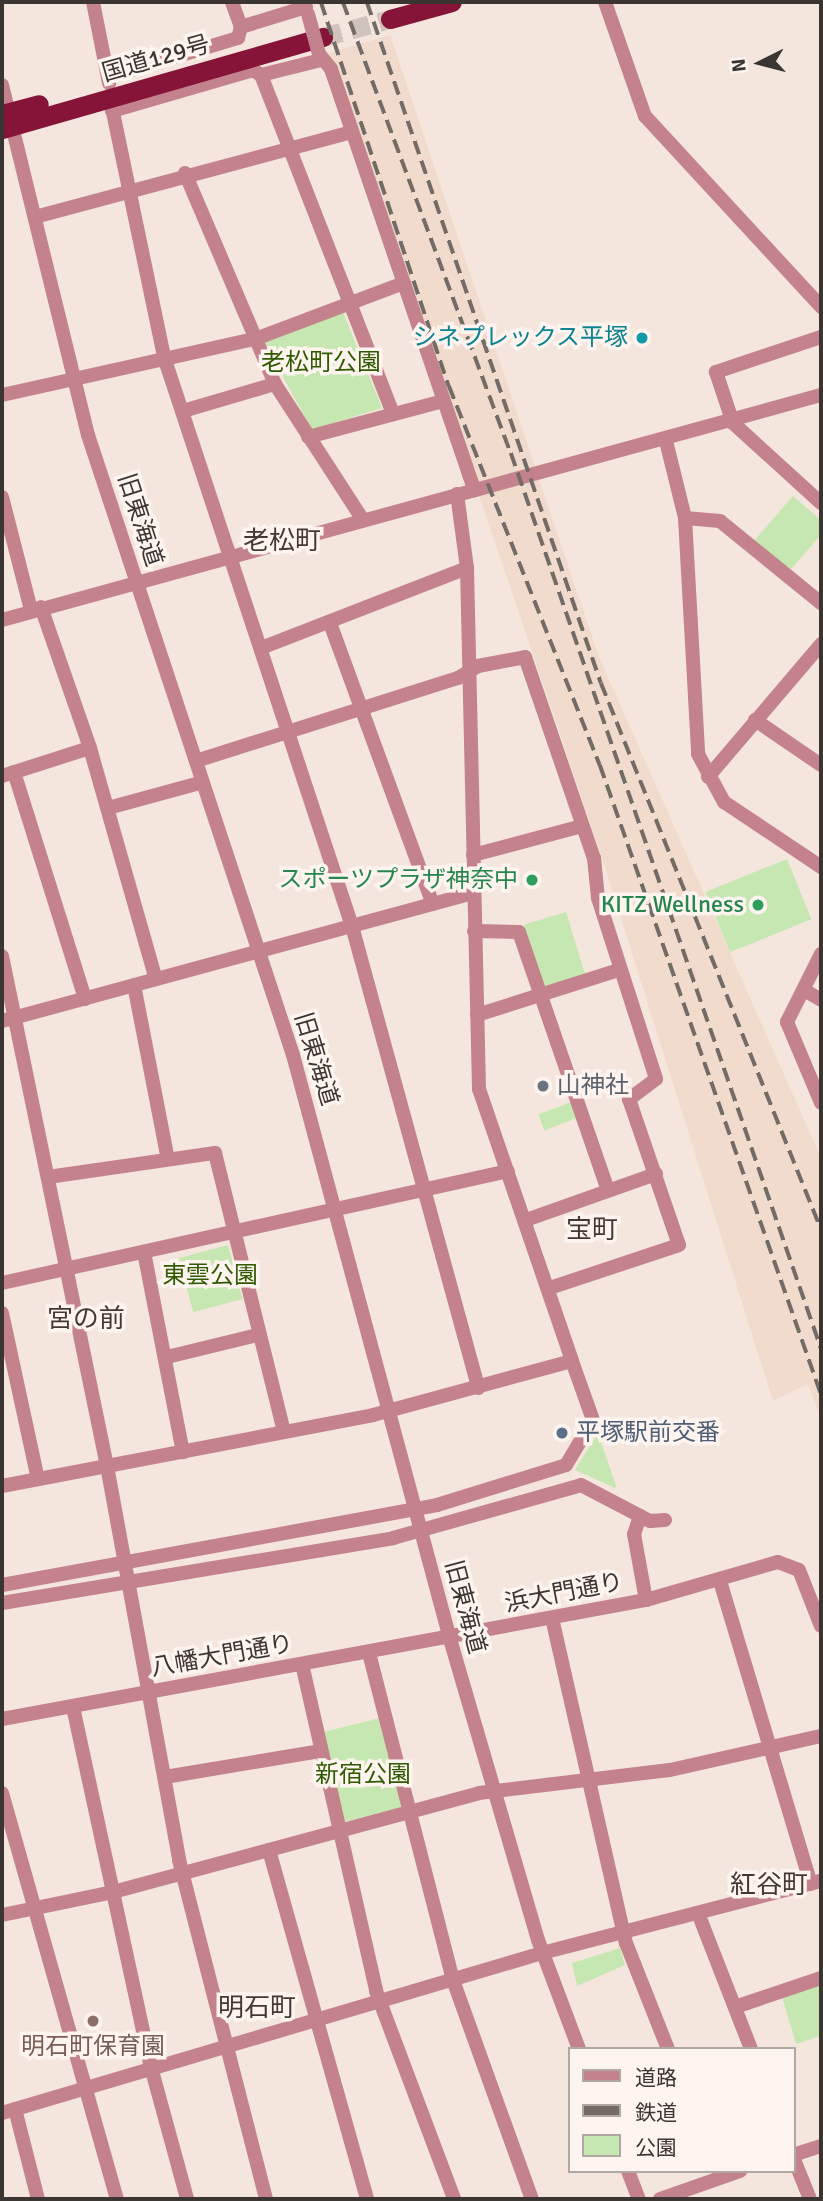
<!DOCTYPE html>
<html>
<head>
<meta charset="utf-8">
<style>
  body { margin:0 }
  #map { position:relative; width:823px; height:2201px; overflow:hidden; background:#f4e6dd; font-family:Signika,"Noto Sans JP",sans-serif }
  div>[style] { position:absolute }
  .built>* { inset:0; background:#f0dbcd }
  .green>* { inset:0; background:#c6e7b1; transform-origin:0 0 }
  .trunk-tunnel>* { height:19px; margin-top:-9.5px; transform-origin:0; background:repeating-linear-gradient(90deg,#cfc3bb 0 19px,transparent 0 29px) }
  .minor>* { height:14px; margin:-7px; padding:0 7px; transform-origin:7px; border-radius:7px; background:#c4838c }
  .tertiary>* { height:14px; margin:-7px; padding:0 7px; transform-origin:7px; border-radius:7px; background:#c4838c }
  .trunk>* { height:19px; margin:-9.5px; padding:0 9.5px; transform-origin:9.5px; border-radius:9.5px; background:#861438 }
  .rail>* { height:3.5px; margin-top:-1.75px; transform-origin:0; background:repeating-linear-gradient(90deg,#736b66 0 14px,transparent 0 21px) }
  .minor-bridge>* { height:14px; margin:-7px; padding:0 7px; transform-origin:7px; border-radius:7px; background:#c4838c }
  .dots>* { width:19px; height:19px; translate:-50% -50%; box-sizing:border-box; border:4px solid #fdf4ef; border-radius:50% }
  span { translate:-50% -50%; white-space:nowrap; text-align:center; line-height:1.15; -webkit-text-stroke:7px #fdf4ef; paint-order:stroke }
  .street-label { font-size:24px; color:#3b3532 }
  .culture-label { font-size:24px; color:#0d838f }
  .right { translate:-100% -50%; text-align:right }
  .park-label { font-size:24px; color:#305a01 }
  .leisure-label { font-size:24px; color:#27864d }
  .worship-label { font-size:24px; color:#5b616d }
  .left { translate:0 -50%; text-align:left }
  .service-label { font-size:24px; color:#4e5e75 }
  .education-label { font-size:24px; color:#785e54 }
  .neighbourhood-label { font-size:26px; color:#443932 }
  .frame { position:absolute; inset:0; border:4px solid #3b3532; pointer-events:none }
  .legend { position:absolute; left:568px; top:2047px; width:228px; height:126px; box-sizing:border-box; background:#fdf4ef; border:2px solid #afa8a3; margin:0; padding:9px 12px; list-style:none; font-size:21px; color:#3b3532 }
  .legend li { display:flex; align-items:center; gap:14px; height:35px }
  .legend b { width:35px; border:2px solid #afa8a3 }
  .north { position:absolute; left:725px; top:28px; width:70px; height:70px; -webkit-text-stroke:5px #fdf4ef; paint-order:stroke; rotate:264deg; font-size:19px; font-weight:700; line-height:28px; text-align:center; color:#3b3532 }
  .north::after { content:''; display:block; margin:auto; width:24px; height:32px; background:#3b3532; clip-path:polygon(50% 0,100% 100%,50% 72%,0 100%) }
</style>
</head>
<body>
<div id="map">
  <div class="built">
    <div style="clip-path:polygon(390px 35px,599px 657px,821px 1158px,821px 1419px,808px 1384px,773px 1401px,602px 858px,329px 53px)"></div>
  </div>
  <div class="green">
    <div style="clip-path:polygon(342px 310px,382px 408px,312px 430px,263px 340px)"></div>
    <div style="clip-path:polygon(793px 496px,821px 520px,821px 535px,790px 570px,753px 542px)"></div>
    <div style="left:787px;top:859px;width:65px;height:88px;rotate:68deg"></div>
    <div style="left:566px;top:912px;width:68px;height:44px;rotate:73deg"></div>
    <div style="left:571px;top:1102px;width:17px;height:35px;rotate:69deg"></div>
    <div style="left:228px;top:1245px;width:56px;height:51px;rotate:75deg"></div>
    <div style="clip-path:polygon(598px 1433px,616px 1486px,615px 1488px,575px 1470px)"></div>
    <div style="left:380px;top:1718px;width:92px;height:60px;rotate:76deg"></div>
    <div style="clip-path:polygon(620px 1948px,625px 1965px,577px 1986px,572px 1963px)"></div>
    <div style="clip-path:polygon(821px 1985px,821px 2036px,796px 2044px,782px 1997px)"></div>
  </div>
  <div class="trunk-tunnel">
    <div style="left:323px;top:37px;width:69px;rotate:-15deg"></div>
  </div>
  <div class="minor">
    <div style="left:93px;top:2px;width:83px;rotate:78.8deg"></div>
    <div style="left:605px;top:2px;width:121px;rotate:70.7deg"></div>
    <div style="left:645px;top:116px;width:260px;rotate:47.3deg"></div>
    <div style="left:241px;top:27px;width:68px;rotate:-17.1deg"></div>
    <div style="left:319px;top:54px;width:19px;rotate:51deg"></div>
    <div style="left:331px;top:69px;width:445px;rotate:71.2deg"></div>
    <div style="left:261px;top:75px;width:62px;rotate:-14deg"></div>
    <div style="left:108px;top:77px;width:136px;rotate:-16.7deg"></div>
    <div style="left:238px;top:38px;width:11px;rotate:-75deg"></div>
    <div style="left:241px;top:27px;width:27px;rotate:-110deg"></div>
    <div style="left:110px;top:98px;width:265px;rotate:78.2deg"></div>
    <div style="left:164px;top:357px;width:599px;rotate:71.72deg"></div>
    <div style="left:352px;top:926px;width:479px;rotate:74.7deg"></div>
    <div style="left:112px;top:111px;width:147px;rotate:-16.2deg"></div>
    <div style="left:253px;top:70px;width:9px;rotate:32deg"></div>
    <div style="left:261px;top:75px;width:364px;rotate:68.7deg"></div>
    <div style="left:185px;top:173px;width:229px;rotate:66.9deg"></div>
    <div style="left:275px;top:384px;width:158px;rotate:57.1deg"></div>
    <div style="left:35px;top:217px;width:328px;rotate:-15deg"></div>
    <div style="left:821px;top:337px;width:111px;rotate:161.6deg"></div>
    <div style="left:716px;top:372px;width:54px;rotate:71.6deg"></div>
    <div style="left:733px;top:423px;width:119px;rotate:42.3deg"></div>
    <div style="left:2px;top:395px;width:259px;rotate:-12.5deg"></div>
    <div style="left:255px;top:339px;width:159px;rotate:-20.6deg"></div>
    <div style="left:183px;top:411px;width:96px;rotate:-16.4deg"></div>
    <div style="left:308px;top:437px;width:140px;rotate:-14.9deg"></div>
    <div style="left:666px;top:441px;width:79px;rotate:76.1deg"></div>
    <div style="left:685px;top:518px;width:236px;rotate:86.8deg"></div>
    <div style="left:698px;top:754px;width:55px;rotate:61.6deg"></div>
    <div style="left:724px;top:802px;width:117px;rotate:33.8deg"></div>
    <div style="left:2px;top:497px;width:117px;rotate:75.6deg"></div>
    <div style="left:685px;top:518px;width:35px;rotate:5deg"></div>
    <div style="left:720px;top:521px;width:130px;rotate:39.1deg"></div>
    <div style="left:41px;top:607px;width:149px;rotate:70.8deg"></div>
    <div style="left:90px;top:748px;width:240px;rotate:74.1deg"></div>
    <div style="left:330px;top:623px;width:299px;rotate:69.9deg"></div>
    <div style="left:261px;top:648px;width:221px;rotate:-21.2deg"></div>
    <div style="left:755px;top:720px;width:80px;rotate:34.3deg"></div>
    <div style="left:196px;top:761px;width:275px;rotate:-17.6deg"></div>
    <div style="left:458px;top:678px;width:23px;rotate:-31deg"></div>
    <div style="left:478px;top:666px;width:48px;rotate:-10.8deg"></div>
    <div style="left:525px;top:657px;width:213px;rotate:71.1deg"></div>
    <div style="left:594px;top:858px;width:40px;rotate:84.3deg"></div>
    <div style="left:598px;top:898px;width:190px;rotate:72.2deg"></div>
    <div style="left:656px;top:1079px;width:34px;rotate:143deg"></div>
    <div style="left:629px;top:1099px;width:154px;rotate:71.1deg"></div>
    <div style="left:679px;top:1245px;width:136px;rotate:161.6deg"></div>
    <div style="left:14px;top:772px;width:238px;rotate:72.6deg"></div>
    <div style="left:2px;top:776px;width:92px;rotate:-17.7deg"></div>
    <div style="left:708px;top:777px;width:175px;rotate:-49.6deg"></div>
    <div style="left:108px;top:808px;width:98px;rotate:-15.3deg"></div>
    <div style="left:473px;top:855px;width:113px;rotate:-14.9deg"></div>
    <div style="left:474px;top:931px;width:45px;rotate:1.3deg"></div>
    <div style="left:519px;top:932px;width:273px;rotate:71deg"></div>
    <div style="left:821px;top:954px;width:76px;rotate:116.6deg"></div>
    <div style="left:787px;top:1022px;width:88px;rotate:67.2deg"></div>
    <div style="left:134px;top:985px;width:173px;rotate:79deg"></div>
    <div style="left:804px;top:990px;width:20px;rotate:30deg"></div>
    <div style="left:477px;top:1015px;width:149px;rotate:-17.6deg"></div>
    <div style="left:2px;top:1021px;width:488px;rotate:-15.2deg"></div>
    <div style="left:48px;top:1177px;width:169px;rotate:-8.2deg"></div>
    <div style="left:215px;top:1153px;width:286px;rotate:76.1deg"></div>
    <div style="left:526px;top:1220px;width:138px;rotate:-19.5deg"></div>
    <div style="left:144px;top:1252px;width:204px;rotate:79deg"></div>
    <div style="left:2px;top:1313px;width:170px;rotate:77.8deg"></div>
    <div style="left:167px;top:1357px;width:93px;rotate:-13.7deg"></div>
    <div style="left:2px;top:1486px;width:378px;rotate:-10.8deg"></div>
    <div style="left:373px;top:1415px;width:206px;rotate:-15.2deg"></div>
    <div style="left:572px;top:1361px;width:63px;rotate:70.4deg"></div>
    <div style="left:640px;top:1516px;width:19px;rotate:108deg"></div>
    <div style="left:634px;top:1534px;width:67px;rotate:79.7deg"></div>
    <div style="left:720px;top:1581px;width:316px;rotate:73.3deg"></div>
    <div style="left:552px;top:1618px;width:333px;rotate:77.2deg"></div>
    <div style="left:626px;top:1943px;width:114px;rotate:68.4deg"></div>
    <div style="left:369px;top:1653px;width:338px;rotate:75.6deg"></div>
    <div style="left:453px;top:1980px;width:233px;rotate:70.2deg"></div>
    <div style="left:302px;top:1664px;width:335px;rotate:77.2deg"></div>
    <div style="left:376px;top:1991px;width:222px;rotate:69.4deg"></div>
    <div style="left:73px;top:1707px;width:368px;rotate:77.8deg"></div>
    <div style="left:151px;top:2067px;width:137px;rotate:74.7deg"></div>
    <div style="left:2px;top:1719px;width:655px;rotate:-10.47deg"></div>
    <div style="left:646px;top:1600px;width:137px;rotate:-16.1deg"></div>
    <div style="left:778px;top:1562px;width:22px;rotate:21deg"></div>
    <div style="left:799px;top:1570px;width:60px;rotate:68.6deg"></div>
    <div style="left:165px;top:1777px;width:157px;rotate:-9.5deg"></div>
    <div style="left:2px;top:1793px;width:422px;rotate:74.2deg"></div>
    <div style="left:269px;top:1850px;width:362px;rotate:74.3deg"></div>
    <div style="left:698px;top:1913px;width:146px;rotate:68.7deg"></div>
    <div style="left:2px;top:1915px;width:113px;rotate:-11.7deg"></div>
    <div style="left:113px;top:1892px;width:379px;rotate:-15.1deg"></div>
    <div style="left:479px;top:1793px;width:192px;rotate:-6.9deg"></div>
    <div style="left:670px;top:1770px;width:155px;rotate:-12.7deg"></div>
    <div style="left:735px;top:2007px;width:91px;rotate:-18.6deg"></div>
    <div style="left:15px;top:2109px;width:93px;rotate:75.7deg"></div>
    <div style="left:793px;top:2155px;width:29px;rotate:-18deg"></div>
    <div style="left:793px;top:2157px;width:45px;rotate:68deg"></div>
    <div style="left:660px;top:2199px;width:85px;rotate:-19.3deg"></div>
  </div>
  <div class="tertiary">
    <div style="left:2px;top:85px;width:360px;rotate:76.2deg"></div>
    <div style="left:88px;top:435px;width:653px;rotate:71.7deg"></div>
    <div style="left:293px;top:1055px;width:605px;rotate:74.95deg"></div>
    <div style="left:450px;top:1639px;width:314px;rotate:73.7deg"></div>
    <div style="left:538px;top:1940px;width:116px;rotate:69.4deg"></div>
    <div style="left:457px;top:494px;width:75px;rotate:82.3deg"></div>
    <div style="left:467px;top:568px;width:521px;rotate:88.68deg"></div>
    <div style="left:479px;top:1089px;width:287px;rotate:71.1deg"></div>
    <div style="left:2px;top:620px;width:849px;rotate:-15.36deg"></div>
    <div style="left:2px;top:956px;width:521px;rotate:78.37deg"></div>
    <div style="left:107px;top:1466px;width:401px;rotate:79.6deg"></div>
    <div style="left:179px;top:1860px;width:350px;rotate:75.6deg"></div>
    <div style="left:2px;top:1283px;width:518px;rotate:-12.48deg"></div>
    <div style="left:2px;top:1585px;width:442px;rotate:-10.4deg"></div>
    <div style="left:437px;top:1505px;width:135px;rotate:-17.2deg"></div>
    <div style="left:566px;top:1465px;width:52px;rotate:-59deg"></div>
    <div style="left:2px;top:1603px;width:396px;rotate:-9.4deg"></div>
    <div style="left:393px;top:1538px;width:195px;rotate:-15.7deg"></div>
    <div style="left:581px;top:1485px;width:78px;rotate:27.6deg"></div>
    <div style="left:650px;top:1521px;width:15px;rotate:-4deg"></div>
    <div style="left:2px;top:2113px;width:563px;rotate:-16.5deg"></div>
    <div style="left:542px;top:1953px;width:288px;rotate:-14.5deg"></div>
    <div style="left:628px;top:2171px;width:30px;rotate:69deg"></div>
  </div>
  <div class="trunk">
    <div style="left:390px;top:19px;width:64px;rotate:-15.3deg"></div>
    <div style="left:2px;top:114px;width:38px;rotate:-15deg"></div>
    <div style="left:2px;top:129px;width:334px;rotate:-16deg"></div>
  </div>
  <div class="rail">
    <div style="left:321px;top:2px;width:405px;rotate:71.6deg"></div>
    <div style="left:449px;top:386px;width:408px;rotate:68.3deg"></div>
    <div style="left:600px;top:765px;width:667px;rotate:70.64deg"></div>
    <div style="left:343px;top:2px;width:481px;rotate:69.6deg"></div>
    <div style="left:511px;top:453px;width:947px;rotate:70.9deg"></div>
    <div style="left:367px;top:2px;width:720px;rotate:71.04deg"></div>
    <div style="left:601px;top:683px;width:589px;rotate:68.05deg"></div>
  </div>
  <div class="minor-bridge">
    <div style="left:308px;top:14px;width:41px;rotate:74.6deg"></div>
  </div>
  <div class="dots">
    <div style="left:642px;top:338px;background:#0f9aa8"></div>
    <div style="left:532px;top:880px;background:#2e9e5b"></div>
    <div style="left:758px;top:905px;background:#2e9e5b"></div>
    <div style="left:543px;top:1086px;background:#6b7280"></div>
    <div style="left:562px;top:1433px;background:#5c6f8a"></div>
    <div style="left:93px;top:2021px;background:#8d6e63"></div>
  </div>
  <div class="street-label">
    <span style="left:156px;top:59px;rotate:-16deg">国道129号</span>
    <span style="left:140px;top:520px;rotate:72deg">旧東海道</span>
    <span style="left:316px;top:1059px;rotate:73deg">旧東海道</span>
    <span style="left:564px;top:1593px;rotate:-11deg">浜大門通り</span>
    <span style="left:465px;top:1607px;rotate:75deg">旧東海道</span>
    <span style="left:222px;top:1656px;rotate:-10deg">八幡大門通り</span>
  </div>
  <div class="culture-label">
    <span class="right" style="left:628px;top:338px">シネプレックス平塚</span>
  </div>
  <div class="park-label">
    <span style="left:321px;top:363px">老松町公園</span>
    <span style="left:210px;top:1276px">東雲公園</span>
    <span style="left:363px;top:1775px">新宿公園</span>
  </div>
  <div class="leisure-label">
    <span class="right" style="left:518px;top:880px">スポーツプラザ神奈中</span>
    <span class="right" style="left:744px;top:905px">KITZ Wellness</span>
  </div>
  <div class="worship-label">
    <span class="left" style="left:557px;top:1086px">山神社</span>
  </div>
  <div class="service-label">
    <span class="left" style="left:576px;top:1433px">平塚駅前交番</span>
  </div>
  <div class="education-label">
    <span style="left:93px;top:2047px">明石町保育園</span>
  </div>
  <div class="neighbourhood-label">
    <span style="left:282px;top:542px">老松町</span>
    <span style="left:592px;top:1231px">宝町</span>
    <span style="left:86px;top:1320px">宮の前</span>
    <span style="left:769px;top:1886px">紅谷町</span>
    <span style="left:257px;top:2009px">明石町</span>
  </div>
  <div class="frame"></div>
  <ul class="legend">
  <li><b style="height:9px;background:#c4838c"></b>道路</li>
  <li><b style="height:9px;background:#736b66"></b>鉄道</li>
  <li><b style="height:19px;background:#c6e7b1"></b>公園</li>
  </ul>
  <div class="north">N</div>
</div>
</body>
</html>
